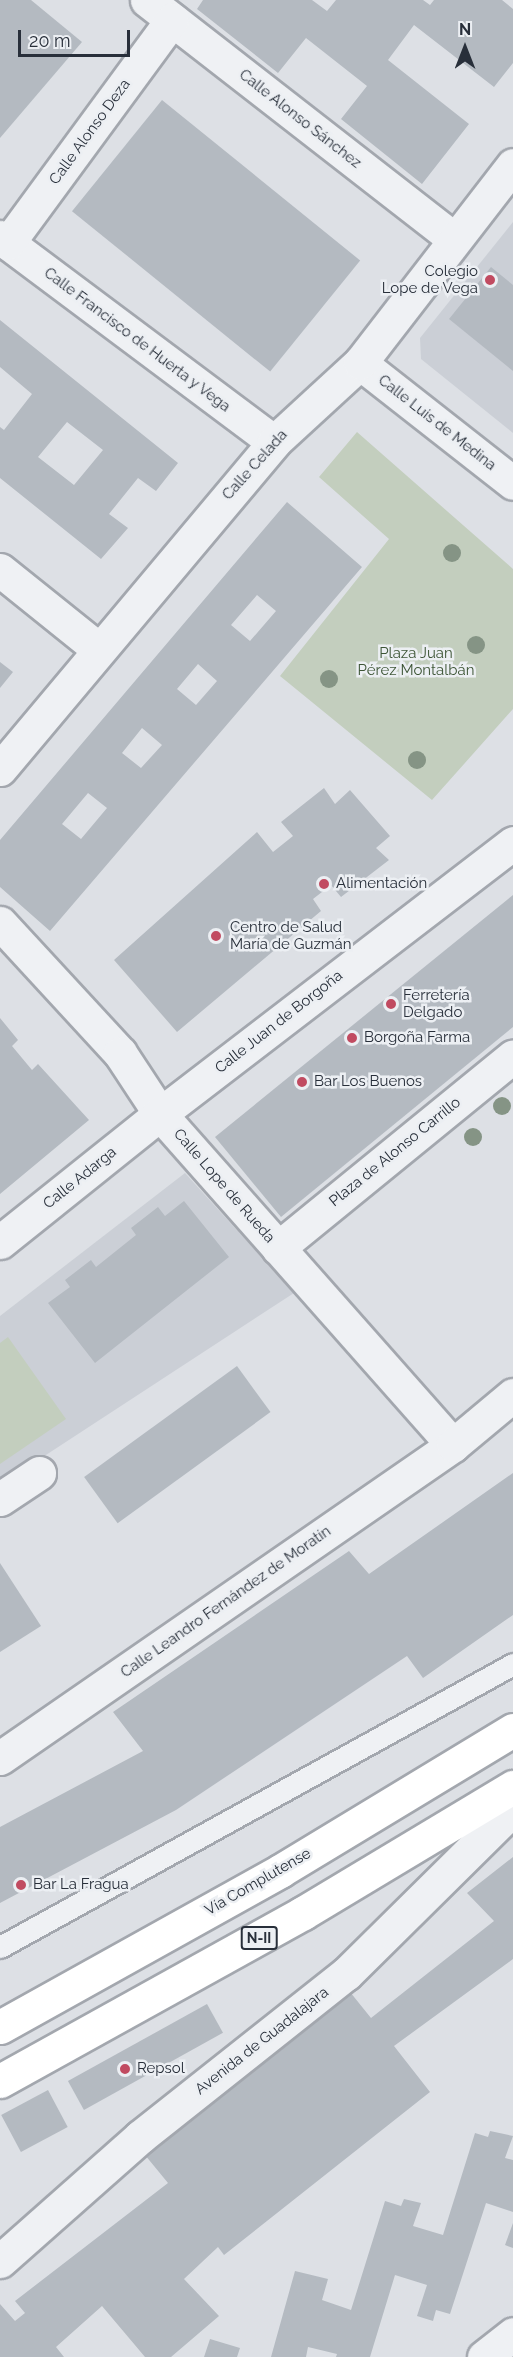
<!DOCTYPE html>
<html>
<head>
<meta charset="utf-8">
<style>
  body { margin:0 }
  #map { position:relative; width:513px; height:2357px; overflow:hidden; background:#dde0e5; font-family:Raleway,sans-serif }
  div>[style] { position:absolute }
  .built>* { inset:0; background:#cbcfd6 }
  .green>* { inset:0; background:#c3cebe }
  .building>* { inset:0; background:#b4bac1; transform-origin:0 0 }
  .roads { filter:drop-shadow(2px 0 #a3a7ae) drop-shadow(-2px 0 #a3a7ae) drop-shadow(0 2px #a3a7ae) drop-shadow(0 -2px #a3a7ae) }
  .lane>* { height:21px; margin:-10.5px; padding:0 10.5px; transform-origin:10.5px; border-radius:10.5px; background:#eff1f4 }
  .street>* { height:33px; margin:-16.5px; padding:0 16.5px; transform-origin:16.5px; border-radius:16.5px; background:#eff1f4 }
  .primary>* { height:33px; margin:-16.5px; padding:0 16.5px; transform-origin:16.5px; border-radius:16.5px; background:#fff }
  .trees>* { width:18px; height:18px; margin:-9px; border-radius:50%; background:#859485 }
  .dots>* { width:16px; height:16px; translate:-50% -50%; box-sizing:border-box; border:3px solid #eceff3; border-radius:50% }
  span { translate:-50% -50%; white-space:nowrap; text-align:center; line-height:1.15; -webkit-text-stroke:5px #eceff3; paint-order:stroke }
  .shield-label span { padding:2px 4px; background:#eceff3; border:2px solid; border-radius:4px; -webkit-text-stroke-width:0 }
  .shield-label { font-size:14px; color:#282f3a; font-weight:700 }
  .street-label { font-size:15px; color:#282f3a }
  .poi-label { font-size:15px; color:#282f3a }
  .right { translate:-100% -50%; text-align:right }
  .left { translate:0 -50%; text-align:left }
  .park-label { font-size:15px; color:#3d5536 }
  .north { position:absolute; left:435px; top:18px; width:60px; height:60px; -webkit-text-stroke:4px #eceff3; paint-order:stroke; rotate:0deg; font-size:16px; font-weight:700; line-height:24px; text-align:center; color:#282f3a }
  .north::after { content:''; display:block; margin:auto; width:21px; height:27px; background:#282f3a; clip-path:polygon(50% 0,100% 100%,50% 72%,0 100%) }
  .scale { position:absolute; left:18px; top:30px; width:112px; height:27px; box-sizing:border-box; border:3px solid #282f3a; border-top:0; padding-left:8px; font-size:18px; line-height:21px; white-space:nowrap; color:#282f3a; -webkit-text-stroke:4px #eceff3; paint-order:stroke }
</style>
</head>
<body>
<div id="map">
  <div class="built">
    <div style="clip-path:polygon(513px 222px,513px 433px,421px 359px,420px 338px)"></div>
    <div style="clip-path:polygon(185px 1173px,294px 1293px,0 1485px,0 1316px)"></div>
  </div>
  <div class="green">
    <div style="clip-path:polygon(357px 432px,513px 569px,513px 709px,432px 800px,280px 676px,389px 539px,319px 477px)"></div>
    <div style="clip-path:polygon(8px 1337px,66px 1419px,0 1464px,0 1343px)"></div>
  </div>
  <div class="building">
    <div style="clip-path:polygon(0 0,31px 0,82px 42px,0 138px)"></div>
    <div style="clip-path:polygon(203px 0,312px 0,327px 11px,336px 0,423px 0,430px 5px,434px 0,502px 0,513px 9px,513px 63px,494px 87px,414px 25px,388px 60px,469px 124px,422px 184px,341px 119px,367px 86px,306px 38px,278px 73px,197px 9px)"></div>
    <div style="left:162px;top:100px;width:255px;height:143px;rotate:39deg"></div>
    <div style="clip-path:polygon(491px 267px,513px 285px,513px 371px,449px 319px)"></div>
    <div style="clip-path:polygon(evenodd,0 320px,178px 463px,156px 491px,138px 478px,109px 514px,128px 528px,101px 559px,0 478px,0 427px,4px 430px,32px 394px,0 367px,0 320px,67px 422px,103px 450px,74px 485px,38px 457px,67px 422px)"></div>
    <div style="clip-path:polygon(evenodd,287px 502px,362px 567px,50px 931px,0 887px,0 840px,287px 502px,257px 595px,276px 611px,250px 641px,231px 625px,257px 595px,287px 502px,198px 664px,217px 681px,196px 705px,177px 689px,198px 664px,287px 502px,142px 728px,162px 745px,141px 768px,122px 753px,142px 728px,287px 502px,88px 793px,107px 808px,81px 839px,62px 824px,88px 793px)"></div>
    <div style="clip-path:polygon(0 662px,13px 672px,0 688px)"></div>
    <div style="clip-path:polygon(324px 788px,335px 804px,350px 790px,390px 836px,376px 848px,389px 860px,341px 897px,331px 885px,313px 899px,321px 911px,177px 1032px,114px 960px,257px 832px,273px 852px,293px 836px,281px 822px)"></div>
    <div style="clip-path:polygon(513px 895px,513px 1027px,281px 1217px,215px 1137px)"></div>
    <div style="clip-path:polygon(0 1018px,18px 1040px,12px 1046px,32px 1070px,38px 1064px,89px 1120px,0 1194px)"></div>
    <div style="clip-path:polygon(184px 1201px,229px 1257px,95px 1363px,48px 1303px,70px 1287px,65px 1280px,91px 1260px,96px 1267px,136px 1235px,131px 1228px,158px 1207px,165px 1216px)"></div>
    <div style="left:237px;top:1366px;width:57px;height:189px;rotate:54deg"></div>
    <div style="clip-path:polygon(513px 1473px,513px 1615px,423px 1678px,407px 1656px,176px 1810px,0 1903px,0 1827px,143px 1751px,113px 1712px,349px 1551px,369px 1574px)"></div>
    <div style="clip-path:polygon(0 1563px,41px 1626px,0 1652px)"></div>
    <div style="clip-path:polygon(513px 1857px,513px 1959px,394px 2046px,430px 2092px,224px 2255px,218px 2247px,184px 2279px,219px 2316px,171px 2357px,145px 2357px,102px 2306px,56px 2347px,64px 2357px,0 2357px,0 2304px,15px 2321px,25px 2313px,15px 2301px,168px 2183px,145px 2155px,346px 1987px,371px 2018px,494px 1921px,467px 1893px)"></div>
    <div style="left:207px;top:2004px;width:33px;height:159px;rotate:61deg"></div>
    <div style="left:48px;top:2090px;width:42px;height:53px;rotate:62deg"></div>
    <div style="clip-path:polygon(490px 2131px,513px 2136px,505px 2158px,513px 2160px,513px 2212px,486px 2203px,450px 2314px,436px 2310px,433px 2321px,417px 2316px,427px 2285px,395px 2275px,370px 2357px,336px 2357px,337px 2354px,308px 2347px,306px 2357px,271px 2357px,295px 2271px,328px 2279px,322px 2300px,351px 2310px,385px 2201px,401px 2206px,404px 2199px,421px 2203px,413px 2226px,443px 2235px,475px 2133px,488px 2137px)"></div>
    <div style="clip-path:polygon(513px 2223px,513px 2248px,505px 2245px)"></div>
    <div style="clip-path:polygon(210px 2339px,240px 2348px,237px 2357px,204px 2357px)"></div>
  </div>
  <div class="roads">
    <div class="lane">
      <div style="left:0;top:1947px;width:586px;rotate:-28.88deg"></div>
    </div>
    <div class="street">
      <div style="left:147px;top:0;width:389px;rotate:37.9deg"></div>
      <div style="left:0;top:237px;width:342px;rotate:36.8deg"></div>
      <div style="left:8px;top:243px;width:277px;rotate:-53.7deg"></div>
      <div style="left:360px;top:363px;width:194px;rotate:38.1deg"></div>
      <div style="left:0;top:570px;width:124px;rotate:38.8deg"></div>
      <div style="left:0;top:769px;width:427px;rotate:-50deg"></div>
      <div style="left:274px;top:442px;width:117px;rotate:-42.6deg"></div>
      <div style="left:360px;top:363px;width:250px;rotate:-52.3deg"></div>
      <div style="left:0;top:923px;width:177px;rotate:47.3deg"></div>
      <div style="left:120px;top:1053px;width:73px;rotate:56.7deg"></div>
      <div style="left:160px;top:1114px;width:442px;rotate:48.5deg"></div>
      <div style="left:0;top:1242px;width:205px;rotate:-38.7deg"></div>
      <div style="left:160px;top:1114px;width:445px;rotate:-37.5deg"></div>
      <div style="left:278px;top:1248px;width:303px;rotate:-39.2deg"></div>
      <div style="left:0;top:1499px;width:47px;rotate:-33.7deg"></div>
      <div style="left:0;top:1758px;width:551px;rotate:-34.64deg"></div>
      <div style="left:453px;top:1445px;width:78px;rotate:-39.8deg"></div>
      <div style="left:0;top:2261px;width:187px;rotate:-41.5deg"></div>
      <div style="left:140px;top:2137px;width:263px;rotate:-38.4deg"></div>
      <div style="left:346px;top:1974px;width:235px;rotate:-44.7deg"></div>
      <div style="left:484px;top:2357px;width:37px;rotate:-38deg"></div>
    </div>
    <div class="primary">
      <div style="left:0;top:2027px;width:321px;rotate:-29.1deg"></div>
      <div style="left:280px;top:1871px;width:272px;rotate:-31.2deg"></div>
      <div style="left:0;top:2081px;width:346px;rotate:-29deg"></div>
      <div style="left:303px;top:1913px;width:245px;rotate:-31deg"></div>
    </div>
  </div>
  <div class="trees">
    <div style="left:452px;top:553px"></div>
    <div style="left:476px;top:645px"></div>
    <div style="left:329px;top:679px"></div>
    <div style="left:417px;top:760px"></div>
    <div style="left:502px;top:1106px"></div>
    <div style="left:473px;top:1137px"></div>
  </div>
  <div class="dots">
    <div style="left:490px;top:280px;background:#c14b61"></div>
    <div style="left:324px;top:884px;background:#c14b61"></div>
    <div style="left:216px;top:936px;background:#c14b61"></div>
    <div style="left:391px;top:1004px;background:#c14b61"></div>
    <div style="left:352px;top:1038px;background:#c14b61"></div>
    <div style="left:302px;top:1082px;background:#c14b61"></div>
    <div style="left:21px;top:1885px;background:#c14b61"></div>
    <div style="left:125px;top:2069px;background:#c14b61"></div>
  </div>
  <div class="shield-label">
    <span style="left:259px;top:1938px">N-II</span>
  </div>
  <div class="street-label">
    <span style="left:300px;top:119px;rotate:38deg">Calle Alonso Sánchez</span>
    <span style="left:90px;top:132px;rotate:-54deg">Calle Alonso Deza</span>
    <span style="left:137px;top:340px;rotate:37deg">Calle Francisco de Huerta y Vega</span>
    <span style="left:437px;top:423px;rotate:38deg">Calle Luis de Medina</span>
    <span style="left:255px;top:465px;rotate:-48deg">Calle Celada</span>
    <span style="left:279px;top:1022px;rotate:-38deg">Calle Juan de Borgoña</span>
    <span style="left:395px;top:1152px;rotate:-39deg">Plaza de Alonso Carrillo</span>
    <span style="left:80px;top:1178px;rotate:-39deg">Calle Adarga</span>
    <span style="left:224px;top:1186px;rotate:49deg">Calle Lope de Rueda</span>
    <span style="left:226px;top:1602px;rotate:-35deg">Calle Leandro Fernández de Moratín</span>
    <span style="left:258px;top:1882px;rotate:-30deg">Vía Complutense</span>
    <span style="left:262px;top:2041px;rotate:-38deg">Avenida de Guadalajara</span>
  </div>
  <div class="poi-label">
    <span class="right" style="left:478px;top:280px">Colegio<br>Lope de Vega</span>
    <span class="left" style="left:336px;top:884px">Alimentación</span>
    <span class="left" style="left:230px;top:936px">Centro de Salud<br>María de Guzmán</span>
    <span class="left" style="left:403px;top:1004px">Ferretería<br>Delgado</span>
    <span class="left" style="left:364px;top:1038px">Borgoña Farma</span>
    <span class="left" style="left:314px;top:1082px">Bar Los Buenos</span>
    <span class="left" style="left:33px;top:1885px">Bar La Fragua</span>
    <span class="left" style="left:137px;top:2069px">Repsol</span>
  </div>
  <div class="park-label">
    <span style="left:416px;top:662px">Plaza Juan<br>Pérez Montalbán</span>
  </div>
  <div class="north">N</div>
  <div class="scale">20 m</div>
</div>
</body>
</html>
